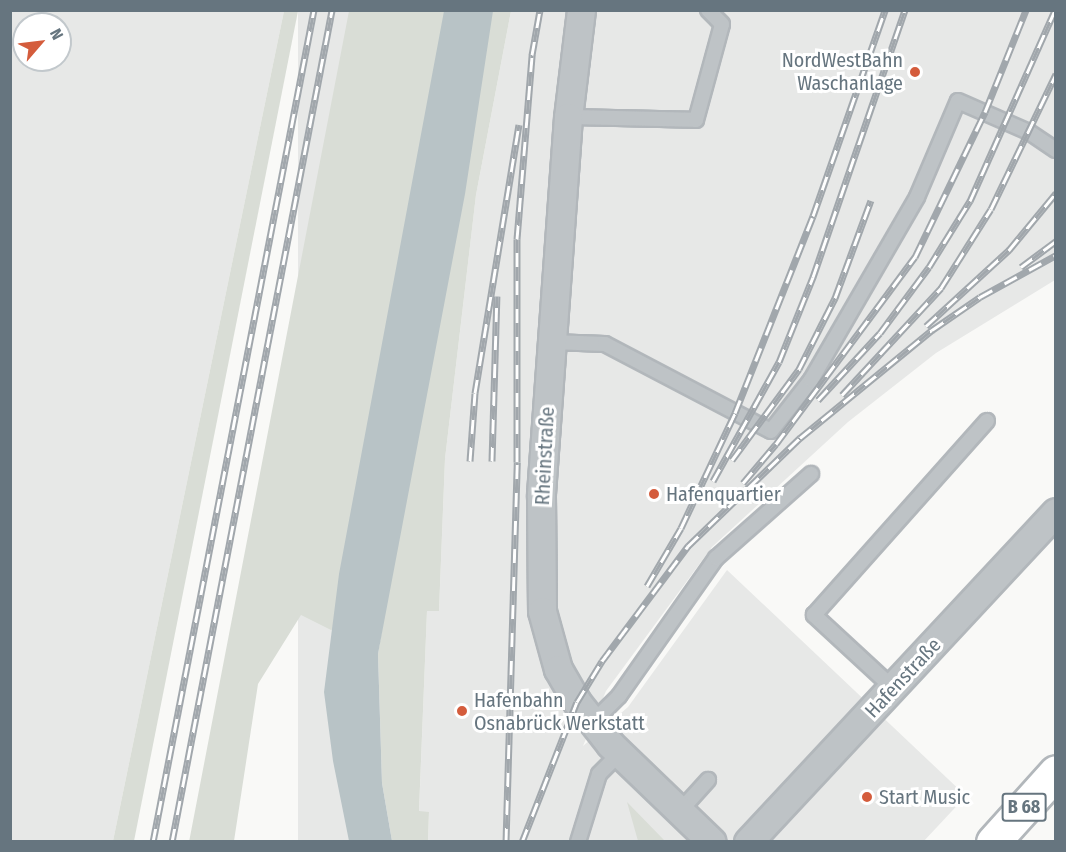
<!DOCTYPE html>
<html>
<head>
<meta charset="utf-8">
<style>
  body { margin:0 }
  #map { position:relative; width:1066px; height:852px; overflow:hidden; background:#f9f9f7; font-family:"Fira Sans Condensed",sans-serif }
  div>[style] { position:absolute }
  .built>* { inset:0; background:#e7e8e7; transform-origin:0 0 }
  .green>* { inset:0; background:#d9ddd6 }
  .water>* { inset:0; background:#b8c3c6 }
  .roads { filter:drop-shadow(2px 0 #b2b7bb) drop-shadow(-2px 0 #b2b7bb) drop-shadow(0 2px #b2b7bb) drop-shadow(0 -2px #b2b7bb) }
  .service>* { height:14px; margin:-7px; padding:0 7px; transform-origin:7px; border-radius:7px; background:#bec3c6 }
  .minor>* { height:27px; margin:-13.5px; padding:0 13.5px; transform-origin:13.5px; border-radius:13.5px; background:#bec3c6 }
  .primary>* { height:33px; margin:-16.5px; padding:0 16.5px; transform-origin:16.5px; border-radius:16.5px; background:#fff }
  .rail>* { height:7px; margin-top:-3.5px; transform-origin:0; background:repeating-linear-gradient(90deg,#fff 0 14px,#a1a7ac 0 28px); box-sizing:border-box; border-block:2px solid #a1a7ac }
  .dots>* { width:16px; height:16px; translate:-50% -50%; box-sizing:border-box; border:3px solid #fff; border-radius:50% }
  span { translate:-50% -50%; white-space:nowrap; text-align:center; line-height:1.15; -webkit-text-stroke:6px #fff; paint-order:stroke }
  .shield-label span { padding:2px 4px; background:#fff; border:2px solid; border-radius:4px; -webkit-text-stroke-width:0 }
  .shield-label { font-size:18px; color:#66757f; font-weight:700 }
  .poi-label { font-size:20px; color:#66757f }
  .right { translate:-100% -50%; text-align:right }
  .left { translate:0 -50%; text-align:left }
  .street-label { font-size:20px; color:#66757f }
  .frame { position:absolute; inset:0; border:12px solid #66757f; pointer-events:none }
  .north { position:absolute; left:12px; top:12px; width:60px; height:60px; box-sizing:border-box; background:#fff; border:2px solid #c2c8cc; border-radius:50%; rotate:62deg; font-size:16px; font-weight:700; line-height:24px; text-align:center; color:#66757f }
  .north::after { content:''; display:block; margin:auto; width:21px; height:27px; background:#d45c3c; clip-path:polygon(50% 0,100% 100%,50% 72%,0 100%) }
</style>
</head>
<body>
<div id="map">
  <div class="built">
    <div style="clip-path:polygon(evenodd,10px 11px,284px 11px,113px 841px,11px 841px,10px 11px,24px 24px,60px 24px,60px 60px,24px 60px,24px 24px)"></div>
    <div style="left:298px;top:11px;width:51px;height:847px"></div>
    <div style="clip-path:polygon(511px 11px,1055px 11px,1055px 280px,936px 353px,848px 422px,712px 547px,606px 691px,583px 746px,628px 707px,727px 570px,966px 796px,923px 842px,428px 841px,429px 813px,419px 812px,427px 611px,439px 611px,445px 459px,476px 195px)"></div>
  </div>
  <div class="green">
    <div style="clip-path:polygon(284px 11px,298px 11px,134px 841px,113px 841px)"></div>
    <div style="clip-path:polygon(349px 11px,511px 11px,476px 195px,445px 459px,439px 611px,427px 611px,419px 811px,429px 812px,428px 841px,392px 841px,382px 783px,378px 654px,384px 617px,331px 630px,301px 615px,258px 684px,234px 841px,189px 842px)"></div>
    <div style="clip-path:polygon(627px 802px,664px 840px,665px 841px,638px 841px)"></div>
  </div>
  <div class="water">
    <div style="clip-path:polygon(444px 11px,493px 11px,465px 194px,378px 654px,382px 783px,392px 841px,349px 841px,333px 761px,324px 692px,339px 574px)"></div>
  </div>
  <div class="roads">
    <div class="service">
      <div style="left:568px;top:117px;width:128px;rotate:1.3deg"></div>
      <div style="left:696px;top:120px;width:99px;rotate:-74.8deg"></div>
      <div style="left:722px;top:24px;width:20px;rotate:-135deg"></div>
      <div style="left:552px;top:342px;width:53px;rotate:2.2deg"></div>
      <div style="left:605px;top:344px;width:187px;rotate:27.7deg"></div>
      <div style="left:771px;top:431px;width:65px;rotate:-51.9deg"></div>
      <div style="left:811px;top:380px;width:211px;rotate:-59.9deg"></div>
      <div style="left:917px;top:197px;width:104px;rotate:-66.9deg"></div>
      <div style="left:958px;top:101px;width:77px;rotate:23.6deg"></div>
      <div style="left:1029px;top:132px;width:32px;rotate:34deg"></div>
      <div style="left:893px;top:688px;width:108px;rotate:-137.3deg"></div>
      <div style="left:814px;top:615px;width:260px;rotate:-48.3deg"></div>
      <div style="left:593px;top:722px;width:37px;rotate:-45deg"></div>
      <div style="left:619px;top:696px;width:169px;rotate:-54.9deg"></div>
      <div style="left:716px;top:558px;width:127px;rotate:-41.5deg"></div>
      <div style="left:680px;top:811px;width:42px;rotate:-47.9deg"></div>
      <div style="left:578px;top:842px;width:71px;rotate:-72.8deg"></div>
      <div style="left:599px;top:774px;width:30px;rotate:-45deg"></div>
    </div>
    <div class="minor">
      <div style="left:581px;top:10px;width:108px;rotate:96.9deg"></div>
      <div style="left:568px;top:117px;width:380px;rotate:94.1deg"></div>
      <div style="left:541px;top:496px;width:115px;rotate:89.5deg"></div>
      <div style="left:542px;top:611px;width:60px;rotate:74.6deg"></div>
      <div style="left:558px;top:669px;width:38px;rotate:60deg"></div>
      <div style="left:577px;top:702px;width:53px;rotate:51.8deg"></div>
      <div style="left:610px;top:744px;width:141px;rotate:43.9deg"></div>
      <div style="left:748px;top:842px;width:451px;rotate:-47deg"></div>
    </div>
    <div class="primary">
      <div style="left:993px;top:842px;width:94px;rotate:-48deg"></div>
    </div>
  </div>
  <div class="rail">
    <div style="left:1021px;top:267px;width:44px;rotate:-36.6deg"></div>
    <div style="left:926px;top:326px;width:113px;rotate:-42.5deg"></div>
    <div style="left:1009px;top:250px;width:74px;rotate:-50.5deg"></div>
    <div style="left:842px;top:395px;width:146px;rotate:-47.2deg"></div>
    <div style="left:941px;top:288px;width:93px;rotate:-57.7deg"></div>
    <div style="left:991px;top:209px;width:150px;rotate:-64.3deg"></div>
    <div style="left:818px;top:400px;width:91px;rotate:-47.2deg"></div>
    <div style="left:880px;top:333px;width:82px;rotate:-53.4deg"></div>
    <div style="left:929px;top:267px;width:78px;rotate:-58.2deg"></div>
    <div style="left:970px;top:201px;width:209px;rotate:-66deg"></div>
    <div style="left:732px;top:460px;width:113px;rotate:-53.6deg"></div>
    <div style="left:799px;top:369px;width:80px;rotate:-63.1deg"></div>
    <div style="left:835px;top:298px;width:104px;rotate:-69.8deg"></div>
    <div style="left:470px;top:461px;width:68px;rotate:-85.8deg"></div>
    <div style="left:475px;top:393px;width:272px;rotate:-80.7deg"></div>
    <div style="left:492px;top:461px;width:165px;rotate:-88.3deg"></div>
    <div style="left:713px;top:481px;width:136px;rotate:-61deg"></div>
    <div style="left:779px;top:362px;width:92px;rotate:-68.2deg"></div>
    <div style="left:813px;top:277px;width:282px;rotate:-71deg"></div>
    <div style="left:743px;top:483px;width:51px;rotate:-49.8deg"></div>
    <div style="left:776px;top:444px;width:233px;rotate:-53.4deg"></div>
    <div style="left:915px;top:257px;width:161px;rotate:-64.2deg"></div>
    <div style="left:985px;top:112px;width:110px;rotate:-68.1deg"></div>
    <div style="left:647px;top:586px;width:67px;rotate:-59.6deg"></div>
    <div style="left:681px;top:528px;width:127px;rotate:-64.8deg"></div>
    <div style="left:735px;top:413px;width:212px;rotate:-68.4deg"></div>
    <div style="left:813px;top:216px;width:218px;rotate:-70.7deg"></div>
    <div style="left:153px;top:842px;width:847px;rotate:-79.05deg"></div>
    <div style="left:172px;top:842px;width:847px;rotate:-79.11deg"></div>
    <div style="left:506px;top:842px;width:380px;rotate:-88.3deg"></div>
    <div style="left:517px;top:462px;width:223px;rotate:-90deg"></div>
    <div style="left:517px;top:239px;width:185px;rotate:-85.3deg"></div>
    <div style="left:532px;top:55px;width:46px;rotate:-79.9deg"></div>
    <div style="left:522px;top:842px;width:150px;rotate:-68.6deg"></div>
    <div style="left:577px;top:702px;width:48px;rotate:-58.6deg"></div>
    <div style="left:602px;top:661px;width:144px;rotate:-53.2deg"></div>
    <div style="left:688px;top:546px;width:156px;rotate:-44deg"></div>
    <div style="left:800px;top:438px;width:171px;rotate:-39.3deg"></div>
    <div style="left:932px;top:330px;width:58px;rotate:-34.5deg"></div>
    <div style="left:980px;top:297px;width:87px;rotate:-28.9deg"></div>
  </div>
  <div class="dots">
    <div style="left:915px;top:72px;background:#d45c3c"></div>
    <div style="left:654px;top:494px;background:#d45c3c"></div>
    <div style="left:462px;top:711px;background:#d45c3c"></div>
    <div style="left:867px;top:797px;background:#d45c3c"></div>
  </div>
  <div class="shield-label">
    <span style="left:1024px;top:807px">B 68</span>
  </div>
  <div class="poi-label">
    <span class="right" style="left:903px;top:72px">NordWestBahn<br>Waschanlage</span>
    <span class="left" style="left:666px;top:494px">Hafenquartier</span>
    <span class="left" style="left:474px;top:712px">Hafenbahn<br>Osnabrück Werkstatt</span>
    <span class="left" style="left:879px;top:797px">Start Music</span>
  </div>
  <div class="street-label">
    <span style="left:545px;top:456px;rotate:-87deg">Rheinstraße</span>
    <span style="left:903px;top:678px;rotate:-47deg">Hafenstraße</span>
  </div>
  <div class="frame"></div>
  <div class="north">N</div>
</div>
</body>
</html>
